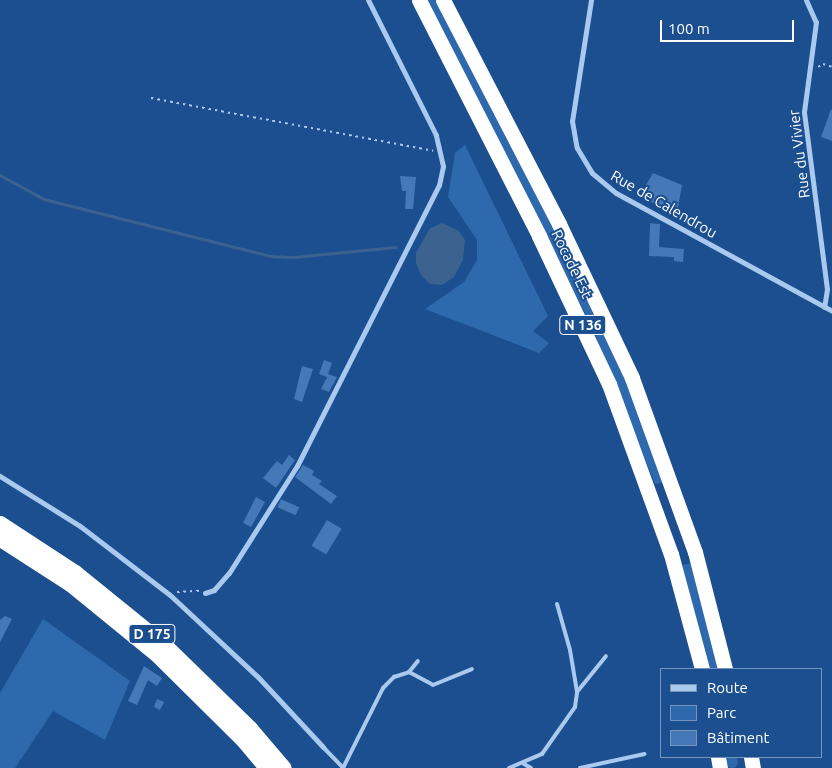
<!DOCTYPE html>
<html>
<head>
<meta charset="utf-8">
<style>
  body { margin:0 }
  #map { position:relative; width:832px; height:768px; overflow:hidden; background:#1b4f8f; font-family:Ubuntu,sans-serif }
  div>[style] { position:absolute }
  .green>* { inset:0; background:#2e69ad; transform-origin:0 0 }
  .round { border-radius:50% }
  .water>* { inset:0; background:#3c6290 }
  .stream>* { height:2.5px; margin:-1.25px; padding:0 1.25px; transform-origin:1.25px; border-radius:1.25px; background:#3c6290 }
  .building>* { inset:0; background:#4478b7; transform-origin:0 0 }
  .path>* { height:2px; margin-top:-1px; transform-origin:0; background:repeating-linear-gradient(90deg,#a9c9ee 0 2.5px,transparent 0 6.5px) }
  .lane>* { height:4px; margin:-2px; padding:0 2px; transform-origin:2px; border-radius:2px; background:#a9c9ee }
  .street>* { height:5px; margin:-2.5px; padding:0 2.5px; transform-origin:2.5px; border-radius:2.5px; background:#a9c9ee }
  .highway>* { height:15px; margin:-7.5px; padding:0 7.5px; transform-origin:7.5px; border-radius:7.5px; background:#fff }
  span { translate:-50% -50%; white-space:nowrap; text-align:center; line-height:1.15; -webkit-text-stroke:4px #1b4f8f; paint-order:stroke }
  .shield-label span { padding:1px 4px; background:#1b4f8f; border:1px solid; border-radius:4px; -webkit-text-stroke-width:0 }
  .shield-label { font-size:14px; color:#fff; font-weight:700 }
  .street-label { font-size:15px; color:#fff }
  .legend { position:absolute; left:660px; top:668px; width:162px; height:90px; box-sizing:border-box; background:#1b4f8f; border:1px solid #7695bc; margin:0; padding:6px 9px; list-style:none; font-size:15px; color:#fff }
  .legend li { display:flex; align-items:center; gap:10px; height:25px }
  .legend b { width:25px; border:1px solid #7695bc }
  .scale { position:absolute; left:660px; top:20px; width:134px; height:22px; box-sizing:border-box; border:2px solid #fff; border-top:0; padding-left:6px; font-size:15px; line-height:18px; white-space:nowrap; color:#fff; -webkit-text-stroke:4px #1b4f8f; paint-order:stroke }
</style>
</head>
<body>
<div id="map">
  <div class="green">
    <div style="clip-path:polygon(426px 0,436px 0,572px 264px,623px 373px,665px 482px,655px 484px,592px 327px)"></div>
    <div style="clip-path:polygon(465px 145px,548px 316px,533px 331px,549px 343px,539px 353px,425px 309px,464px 282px,477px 260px,477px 240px,448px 197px,455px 153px)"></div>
    <div style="left:691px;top:563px;width:110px;height:9px;rotate:75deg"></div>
    <div style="clip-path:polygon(43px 619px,130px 681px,105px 740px,53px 711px,15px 768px,0 768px,0 693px)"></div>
    <div class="round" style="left:726px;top:756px;width:12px;height:12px"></div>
  </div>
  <div class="water">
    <div style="clip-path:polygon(442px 223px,459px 231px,465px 240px,463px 260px,454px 277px,442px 285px,430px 284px,421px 275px,416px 263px,416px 253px,430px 228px)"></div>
  </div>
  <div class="stream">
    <div style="left:0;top:175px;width:50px;rotate:28.6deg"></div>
    <div style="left:44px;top:199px;width:234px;rotate:14.1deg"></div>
    <div style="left:271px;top:256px;width:22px;rotate:3deg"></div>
    <div style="left:293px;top:257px;width:103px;rotate:-5.5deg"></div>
  </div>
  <div class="building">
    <div style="clip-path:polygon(831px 109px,832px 110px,832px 141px,821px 137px)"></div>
    <div style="clip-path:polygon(653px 173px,682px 185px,677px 213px,666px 211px,640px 195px)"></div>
    <div style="clip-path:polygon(400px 176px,416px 177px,413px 209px,405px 209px,406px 191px,402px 191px)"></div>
    <div style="clip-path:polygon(650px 223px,660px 224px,659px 247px,684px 249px,683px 262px,674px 261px,674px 257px,649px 256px)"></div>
    <div style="clip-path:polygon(324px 360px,332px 363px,328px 374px,337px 377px,329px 392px,321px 389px,327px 377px,319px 374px)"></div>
    <div style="clip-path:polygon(302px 366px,313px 369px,302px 402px,294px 399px)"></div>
    <div style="clip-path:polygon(289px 455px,295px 460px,276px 488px,263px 478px,277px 461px,282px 465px)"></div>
    <div style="clip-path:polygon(303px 465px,314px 471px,312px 475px,322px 481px,319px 484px,337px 496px,331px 504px,295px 477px)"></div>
    <div style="clip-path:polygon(256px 497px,265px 502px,251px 527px,243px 523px)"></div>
    <div style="left:281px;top:499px;width:20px;height:9px;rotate:24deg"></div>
    <div style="left:327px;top:520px;width:17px;height:30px;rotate:31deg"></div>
    <div style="clip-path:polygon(5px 616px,12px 619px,0 642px,0 620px)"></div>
    <div style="clip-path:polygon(144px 666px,162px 678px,157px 686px,148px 680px,137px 705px,128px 701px)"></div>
    <div style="clip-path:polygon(157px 699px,164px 702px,160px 710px,154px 707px)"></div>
  </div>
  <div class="path">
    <div style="left:818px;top:67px;width:6px;rotate:-31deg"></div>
    <div style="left:823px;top:64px;width:9px;rotate:18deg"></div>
    <div style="left:151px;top:98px;width:287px;rotate:10.6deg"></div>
    <div style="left:177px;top:592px;width:22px;rotate:-3deg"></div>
  </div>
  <div class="lane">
    <div style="left:557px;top:604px;width:48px;rotate:74.2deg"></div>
    <div style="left:570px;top:650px;width:43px;rotate:80.5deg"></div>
    <div style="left:409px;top:672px;width:27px;rotate:28deg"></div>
    <div style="left:433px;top:685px;width:42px;rotate:-22.3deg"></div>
    <div style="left:323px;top:747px;width:29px;rotate:46deg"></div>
    <div style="left:343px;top:768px;width:89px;rotate:-63.4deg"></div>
    <div style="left:383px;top:688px;width:16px;rotate:-45deg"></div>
    <div style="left:394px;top:677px;width:16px;rotate:-18deg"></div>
    <div style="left:409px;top:672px;width:14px;rotate:-51deg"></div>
    <div style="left:524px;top:764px;width:8px;rotate:30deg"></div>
    <div style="left:509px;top:768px;width:36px;rotate:-23deg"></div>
    <div style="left:542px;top:754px;width:57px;rotate:-54.9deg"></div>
    <div style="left:575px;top:707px;width:15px;rotate:-82deg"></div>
    <div style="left:577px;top:692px;width:46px;rotate:-51.1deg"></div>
    <div style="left:580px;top:768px;width:66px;rotate:-12.3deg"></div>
  </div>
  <div class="street">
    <div style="left:591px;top:0;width:122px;rotate:98.9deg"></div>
    <div style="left:572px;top:121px;width:27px;rotate:80deg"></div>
    <div style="left:577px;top:148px;width:29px;rotate:59deg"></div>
    <div style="left:592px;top:173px;width:31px;rotate:40deg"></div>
    <div style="left:616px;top:193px;width:246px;rotate:28.6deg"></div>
    <div style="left:806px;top:0;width:24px;rotate:66deg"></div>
    <div style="left:816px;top:22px;width:91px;rotate:97.6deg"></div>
    <div style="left:804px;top:112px;width:178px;rotate:82.6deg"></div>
    <div style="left:827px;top:289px;width:18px;rotate:99deg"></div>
    <div style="left:0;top:476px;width:94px;rotate:32deg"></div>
    <div style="left:80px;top:526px;width:113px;rotate:37.5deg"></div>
    <div style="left:170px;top:595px;width:120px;rotate:43deg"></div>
    <div style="left:258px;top:677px;width:96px;rotate:47.1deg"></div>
    <div style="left:205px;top:593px;width:9px;rotate:-18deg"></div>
    <div style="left:214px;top:590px;width:23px;rotate:-49deg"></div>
    <div style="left:229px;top:573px;width:127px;rotate:-57.6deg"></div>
    <div style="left:297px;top:466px;width:315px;rotate:-63.2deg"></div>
    <div style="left:439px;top:185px;width:19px;rotate:-78deg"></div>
    <div style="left:443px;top:166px;width:32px;rotate:-103deg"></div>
    <div style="left:436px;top:135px;width:151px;rotate:-116.7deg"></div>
  </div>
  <div class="highway">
    <div style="left:419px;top:0;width:265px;rotate:63deg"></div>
    <div style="left:539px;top:236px;width:164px;rotate:64.7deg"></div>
    <div style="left:609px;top:384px;width:181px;rotate:70deg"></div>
    <div style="left:671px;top:554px;width:119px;rotate:74.9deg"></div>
    <div style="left:443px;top:0;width:252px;rotate:62.6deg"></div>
    <div style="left:559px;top:224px;width:170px;rotate:64.6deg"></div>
    <div style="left:632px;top:378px;width:185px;rotate:70.1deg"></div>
    <div style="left:695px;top:552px;width:121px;rotate:75.6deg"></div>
    <div style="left:0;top:523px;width:90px;rotate:33.2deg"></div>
    <div style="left:75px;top:572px;width:116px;rotate:39deg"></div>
    <div style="left:165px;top:645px;width:119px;rotate:44.3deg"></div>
    <div style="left:250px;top:728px;width:52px;rotate:49.6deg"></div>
    <div style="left:0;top:539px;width:83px;rotate:32.7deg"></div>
    <div style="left:70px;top:584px;width:112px;rotate:39.2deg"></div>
    <div style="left:157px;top:655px;width:120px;rotate:44.7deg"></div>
    <div style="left:242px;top:739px;width:38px;rotate:50deg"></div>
    <div style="left:718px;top:757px;width:11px;rotate:80deg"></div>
    <div style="left:751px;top:757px;width:11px;rotate:80deg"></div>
  </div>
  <div class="shield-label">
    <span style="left:583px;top:325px">N 136</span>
    <span style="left:152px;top:634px">D 175</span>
  </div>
  <div class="street-label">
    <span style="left:799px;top:154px;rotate:-97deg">Rue du Vivier</span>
    <span style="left:664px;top:204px;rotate:30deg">Rue de Calendrou</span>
    <span style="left:572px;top:264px;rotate:64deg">Rocade Est</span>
  </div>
  <ul class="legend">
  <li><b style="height:6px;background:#a9c9ee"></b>Route</li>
  <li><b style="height:14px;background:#2e69ad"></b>Parc</li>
  <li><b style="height:14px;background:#4478b7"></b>Bâtiment</li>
  </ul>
  <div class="scale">100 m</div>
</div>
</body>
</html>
